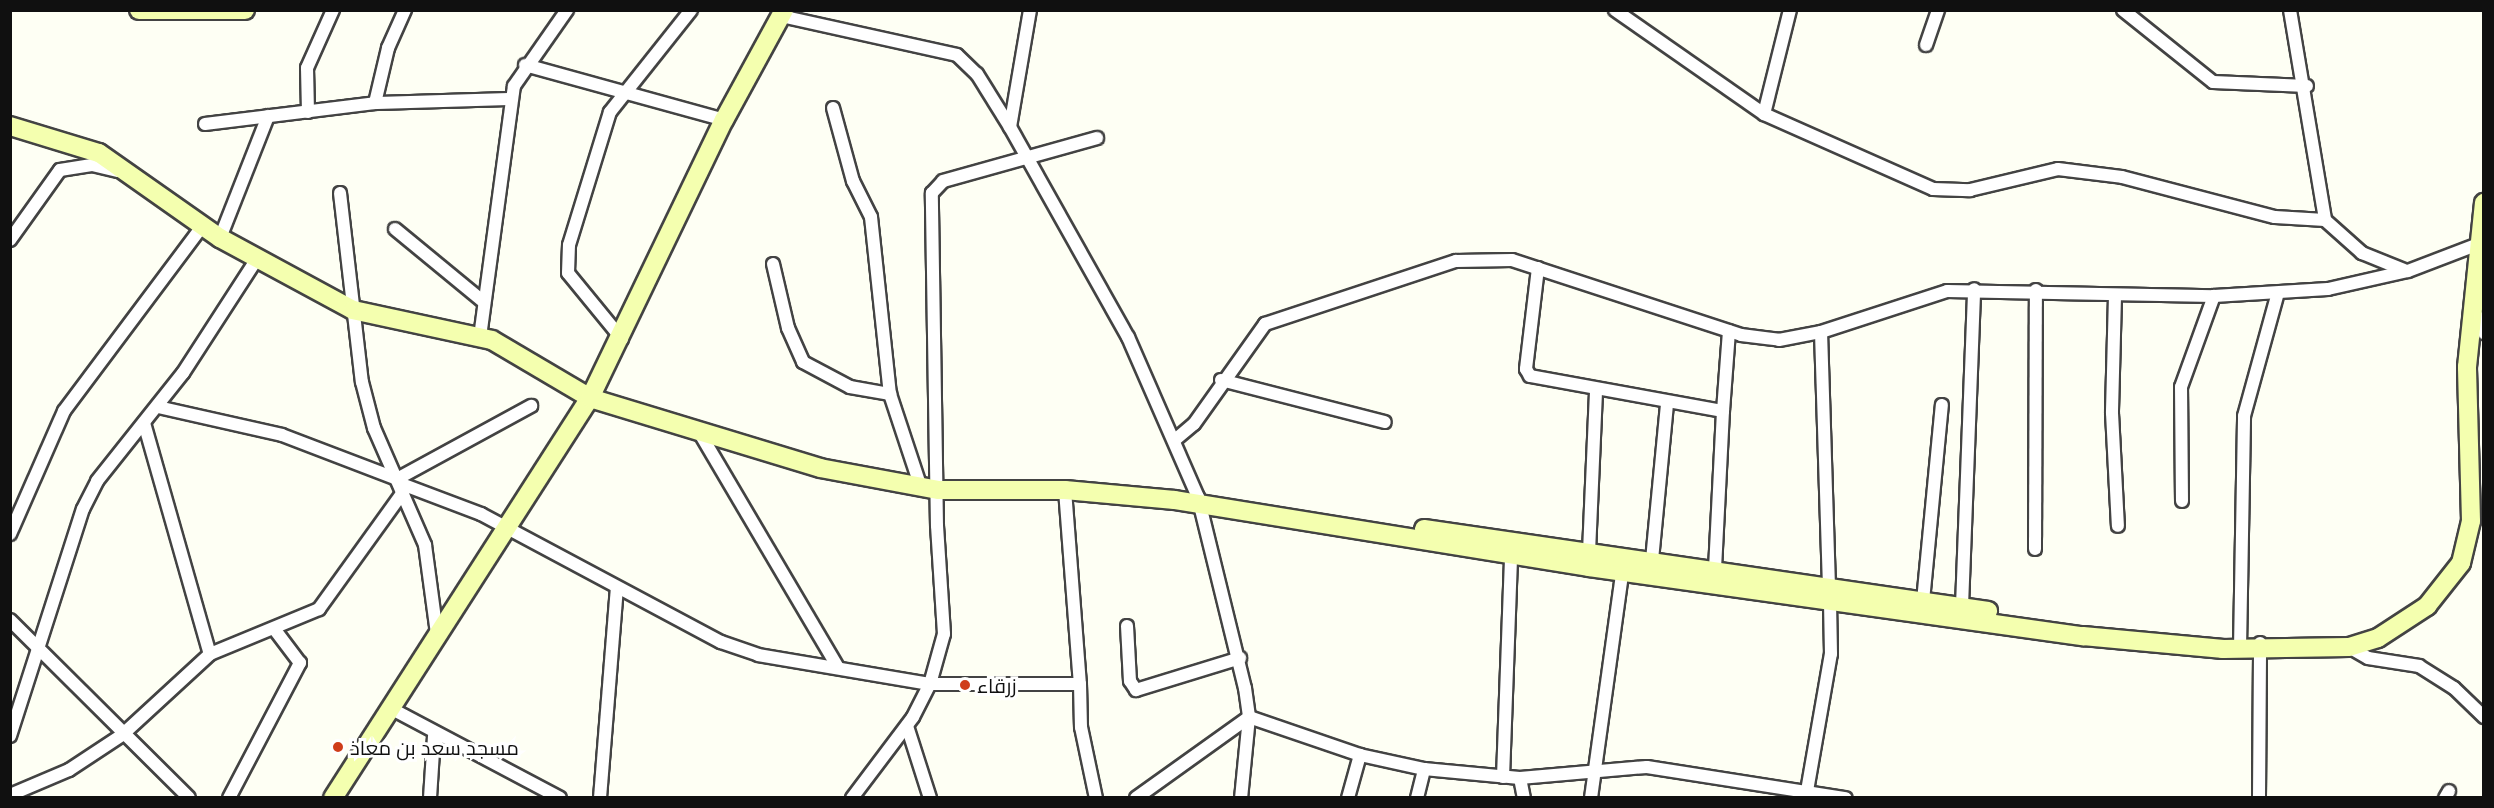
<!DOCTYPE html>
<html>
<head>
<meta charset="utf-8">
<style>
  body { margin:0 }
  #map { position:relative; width:2494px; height:808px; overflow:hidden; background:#fefff4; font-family:"Noto Serif",Cairo,serif }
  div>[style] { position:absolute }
  .roads { filter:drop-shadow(2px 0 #434343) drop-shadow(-2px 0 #434343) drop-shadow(0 2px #434343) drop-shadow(0 -2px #434343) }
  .street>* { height:12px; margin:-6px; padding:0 6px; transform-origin:6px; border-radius:6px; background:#fff }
  .secondary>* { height:18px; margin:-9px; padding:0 9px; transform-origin:9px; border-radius:9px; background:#f4ffaf }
  .dots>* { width:16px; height:16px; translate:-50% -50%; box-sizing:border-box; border:3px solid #fff; border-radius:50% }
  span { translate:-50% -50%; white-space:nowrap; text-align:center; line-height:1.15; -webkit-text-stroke:6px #fff; paint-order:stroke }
  .poi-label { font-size:20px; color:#101010 }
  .left { translate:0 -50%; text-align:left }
  .frame { position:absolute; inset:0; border:12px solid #101010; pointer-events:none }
</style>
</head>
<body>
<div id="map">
  <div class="roads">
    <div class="street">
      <div style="left:1615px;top:10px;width:182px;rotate:34.9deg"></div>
      <div style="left:1764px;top:114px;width:185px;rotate:23.9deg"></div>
      <div style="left:1933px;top:189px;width:37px;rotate:2deg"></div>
      <div style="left:1970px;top:190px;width:90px;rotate:-13.4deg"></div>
      <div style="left:2058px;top:169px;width:64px;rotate:7.1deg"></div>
      <div style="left:2122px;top:177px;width:158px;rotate:14.7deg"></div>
      <div style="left:2275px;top:217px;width:50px;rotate:3.4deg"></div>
      <div style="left:2123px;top:10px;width:115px;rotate:38.7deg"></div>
      <div style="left:2213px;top:82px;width:94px;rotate:2.4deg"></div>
      <div style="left:2290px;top:10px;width:213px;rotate:80.5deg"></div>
      <div style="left:2325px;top:220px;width:50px;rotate:41.7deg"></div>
      <div style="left:2362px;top:253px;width:45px;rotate:22deg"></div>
      <div style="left:781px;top:16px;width:180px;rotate:12.5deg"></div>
      <div style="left:957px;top:55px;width:28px;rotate:44deg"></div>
      <div style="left:977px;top:74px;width:62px;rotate:58.1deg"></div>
      <div style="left:1010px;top:127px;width:241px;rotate:60.7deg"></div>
      <div style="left:1128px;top:337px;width:175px;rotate:66.4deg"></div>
      <div style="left:1198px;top:497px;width:197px;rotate:76.2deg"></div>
      <div style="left:1245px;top:688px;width:29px;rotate:82deg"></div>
      <div style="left:1249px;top:717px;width:81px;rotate:95.6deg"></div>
      <div style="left:1926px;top:45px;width:37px;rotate:-71deg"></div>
      <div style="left:525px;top:65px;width:206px;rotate:15.4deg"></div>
      <div style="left:375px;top:103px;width:57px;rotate:-76.7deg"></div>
      <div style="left:388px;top:48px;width:42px;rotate:-65.9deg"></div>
      <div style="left:833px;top:108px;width:76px;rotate:74.7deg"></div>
      <div style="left:853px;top:181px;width:40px;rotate:63.4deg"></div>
      <div style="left:871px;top:217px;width:178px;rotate:83.9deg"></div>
      <div style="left:890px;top:394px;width:99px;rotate:71.7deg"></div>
      <div style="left:308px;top:112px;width:44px;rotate:-91.3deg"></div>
      <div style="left:307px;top:68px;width:64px;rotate:-65.9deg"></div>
      <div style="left:1764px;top:114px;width:107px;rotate:-76deg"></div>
      <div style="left:205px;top:124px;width:171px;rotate:-7deg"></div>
      <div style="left:375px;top:103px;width:136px;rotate:-1.7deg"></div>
      <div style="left:1010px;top:127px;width:119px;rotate:-80.3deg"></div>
      <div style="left:340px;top:193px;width:190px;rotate:83.4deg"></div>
      <div style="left:362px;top:382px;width:48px;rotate:75.4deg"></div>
      <div style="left:374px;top:428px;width:128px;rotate:66.4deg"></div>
      <div style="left:425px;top:545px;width:90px;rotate:82.3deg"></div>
      <div style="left:395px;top:229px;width:115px;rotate:39.4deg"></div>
      <div style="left:220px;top:238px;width:131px;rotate:-68.5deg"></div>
      <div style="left:10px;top:240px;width:86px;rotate:-54.5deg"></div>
      <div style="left:60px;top:170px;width:32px;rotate:-9deg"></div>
      <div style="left:92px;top:165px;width:27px;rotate:13deg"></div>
      <div style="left:773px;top:264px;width:66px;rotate:76.8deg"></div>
      <div style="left:788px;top:328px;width:37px;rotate:66deg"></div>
      <div style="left:803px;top:362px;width:53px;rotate:28deg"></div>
      <div style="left:850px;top:387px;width:41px;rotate:9.9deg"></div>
      <div style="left:1538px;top:268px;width:102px;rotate:96.8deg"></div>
      <div style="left:1526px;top:369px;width:8px;rotate:60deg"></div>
      <div style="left:1530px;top:376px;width:196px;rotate:10.3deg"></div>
      <div style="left:1723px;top:411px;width:160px;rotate:92.9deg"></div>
      <div style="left:2115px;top:296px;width:117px;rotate:91.5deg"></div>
      <div style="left:2112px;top:413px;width:113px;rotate:87deg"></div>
      <div style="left:2475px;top:312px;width:23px;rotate:67deg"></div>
      <div style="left:1821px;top:332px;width:254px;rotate:88.2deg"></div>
      <div style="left:480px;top:337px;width:253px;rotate:-82.3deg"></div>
      <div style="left:514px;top:86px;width:93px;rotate:-55.1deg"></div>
      <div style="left:622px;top:339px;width:85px;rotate:-129.3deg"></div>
      <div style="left:568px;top:273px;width:28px;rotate:-88deg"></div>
      <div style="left:569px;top:245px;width:139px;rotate:-72.9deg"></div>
      <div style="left:610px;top:112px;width:130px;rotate:-51.5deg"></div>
      <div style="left:1221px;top:380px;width:169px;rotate:14.4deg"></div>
      <div style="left:158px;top:407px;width:127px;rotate:12.7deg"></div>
      <div style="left:282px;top:435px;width:123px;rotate:20.9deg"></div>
      <div style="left:397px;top:479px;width:153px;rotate:-28.6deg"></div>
      <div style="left:1723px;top:411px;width:80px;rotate:-85.7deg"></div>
      <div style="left:144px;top:423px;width:240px;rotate:74.1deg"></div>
      <div style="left:701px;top:435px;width:270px;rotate:59.5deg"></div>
      <div style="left:1176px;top:439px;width:23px;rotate:-40deg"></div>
      <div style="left:1194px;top:424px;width:123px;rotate:-54.6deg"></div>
      <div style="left:1265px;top:324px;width:201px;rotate:-18.3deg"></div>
      <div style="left:1456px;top:261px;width:56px;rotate:-1deg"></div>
      <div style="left:1512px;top:260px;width:241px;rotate:18.1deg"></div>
      <div style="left:1741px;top:335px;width:38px;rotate:7deg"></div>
      <div style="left:1779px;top:340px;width:43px;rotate:-10.8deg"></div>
      <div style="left:1821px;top:332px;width:133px;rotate:-18deg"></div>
      <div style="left:1947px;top:291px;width:267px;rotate:1.1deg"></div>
      <div style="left:2214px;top:296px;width:114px;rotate:-3.5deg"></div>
      <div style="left:2328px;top:289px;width:82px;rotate:-12.7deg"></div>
      <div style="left:2408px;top:271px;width:81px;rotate:-20.9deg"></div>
      <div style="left:399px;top:483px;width:88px;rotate:20.7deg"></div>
      <div style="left:481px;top:514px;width:272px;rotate:28.1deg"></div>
      <div style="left:721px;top:642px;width:39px;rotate:19deg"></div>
      <div style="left:758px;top:655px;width:174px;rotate:9.6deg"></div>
      <div style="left:930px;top:684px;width:150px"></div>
      <div style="left:1080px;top:684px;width:43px;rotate:88.7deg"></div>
      <div style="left:1081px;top:727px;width:73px;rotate:78.1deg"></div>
      <div style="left:1065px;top:490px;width:195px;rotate:85.6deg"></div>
      <div style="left:2182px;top:501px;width:114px;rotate:-90.5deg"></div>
      <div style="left:2181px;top:387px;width:97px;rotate:-70.1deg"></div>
      <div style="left:10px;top:534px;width:134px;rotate:-66.3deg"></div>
      <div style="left:64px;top:411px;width:232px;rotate:-53.2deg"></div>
      <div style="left:2035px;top:549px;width:259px;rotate:-89.8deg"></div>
      <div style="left:1589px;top:552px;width:160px;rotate:-87.5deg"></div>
      <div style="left:1652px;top:560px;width:156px;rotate:-84.5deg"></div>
      <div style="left:1923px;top:601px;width:197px;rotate:-84.5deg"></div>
      <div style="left:1962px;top:606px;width:317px;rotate:-87.8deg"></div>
      <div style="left:10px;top:620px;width:252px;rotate:44.8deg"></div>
      <div style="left:1127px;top:626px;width:55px;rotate:86.9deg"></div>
      <div style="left:1130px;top:681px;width:11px;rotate:56deg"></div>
      <div style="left:1136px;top:690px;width:109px;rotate:-17.1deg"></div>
      <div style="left:2349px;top:647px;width:22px;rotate:30deg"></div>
      <div style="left:2368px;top:658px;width:52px;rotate:8.9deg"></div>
      <div style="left:2419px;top:666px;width:41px;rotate:32.2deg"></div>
      <div style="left:2454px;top:688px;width:42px;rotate:44deg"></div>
      <div style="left:2240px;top:649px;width:233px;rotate:-89deg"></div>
      <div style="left:2244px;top:416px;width:124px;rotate:-74.6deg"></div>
      <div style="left:392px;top:709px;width:190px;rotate:27.9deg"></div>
      <div style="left:1249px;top:717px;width:117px;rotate:18.9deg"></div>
      <div style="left:1360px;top:755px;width:66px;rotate:12.3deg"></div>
      <div style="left:1424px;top:769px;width:96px;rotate:5.4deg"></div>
      <div style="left:1520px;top:778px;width:127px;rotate:-5deg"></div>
      <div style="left:1647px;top:767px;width:201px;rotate:8.9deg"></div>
      <div style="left:907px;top:726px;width:76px;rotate:72.3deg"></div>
      <div style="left:10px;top:736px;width:238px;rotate:-72.2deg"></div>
      <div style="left:83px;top:509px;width:31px;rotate:-63deg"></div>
      <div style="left:97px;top:481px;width:138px;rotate:-51.5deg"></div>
      <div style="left:183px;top:373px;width:135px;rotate:-57.1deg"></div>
      <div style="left:1503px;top:777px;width:223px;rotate:-87.9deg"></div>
      <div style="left:1520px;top:778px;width:20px;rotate:79deg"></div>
      <div style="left:1807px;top:791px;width:139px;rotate:-80.1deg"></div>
      <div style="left:1831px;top:654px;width:54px;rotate:-91.1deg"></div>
      <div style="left:10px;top:795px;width:64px;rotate:-23deg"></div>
      <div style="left:69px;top:770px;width:64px;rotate:-33.4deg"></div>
      <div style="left:122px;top:735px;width:120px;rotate:-42.6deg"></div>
      <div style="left:210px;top:654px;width:118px;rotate:-22.4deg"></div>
      <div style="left:319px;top:609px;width:144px;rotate:-54.3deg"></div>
      <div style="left:229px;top:798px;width:153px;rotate:-62.3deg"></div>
      <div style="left:300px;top:663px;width:40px;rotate:-127deg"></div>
      <div style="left:430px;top:798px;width:62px;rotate:-86.3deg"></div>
      <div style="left:600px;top:798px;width:211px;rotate:-85.4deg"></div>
      <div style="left:852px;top:798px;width:101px;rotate:-53deg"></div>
      <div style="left:913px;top:717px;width:37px;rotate:-63deg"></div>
      <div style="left:930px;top:684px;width:52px;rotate:-74.4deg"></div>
      <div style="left:944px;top:634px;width:108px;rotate:-93.7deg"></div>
      <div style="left:937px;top:526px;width:333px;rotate:-90.9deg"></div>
      <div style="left:932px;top:193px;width:16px;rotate:-47deg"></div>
      <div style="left:943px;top:181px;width:160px;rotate:-15.6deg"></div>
      <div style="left:1136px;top:798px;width:139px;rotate:-35.6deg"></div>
      <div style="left:1348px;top:798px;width:45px;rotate:-74.4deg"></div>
      <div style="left:1417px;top:798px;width:30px;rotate:-76deg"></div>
      <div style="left:1591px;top:798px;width:234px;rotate:-82.1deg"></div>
      <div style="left:2259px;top:798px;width:155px;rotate:-89.6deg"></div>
      <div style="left:2445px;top:798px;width:8px;rotate:-60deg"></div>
    </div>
    <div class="secondary">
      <div style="left:139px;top:10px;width:106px"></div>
      <div style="left:10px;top:126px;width:93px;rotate:16.9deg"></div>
      <div style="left:99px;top:153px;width:148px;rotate:35.1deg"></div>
      <div style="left:220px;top:238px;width:151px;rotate:28.4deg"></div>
      <div style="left:353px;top:310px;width:142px;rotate:12.2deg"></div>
      <div style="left:492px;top:340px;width:114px;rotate:30.6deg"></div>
      <div style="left:590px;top:398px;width:240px;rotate:16.9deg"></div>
      <div style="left:820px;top:468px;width:121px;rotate:10.5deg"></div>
      <div style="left:939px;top:490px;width:126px"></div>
      <div style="left:1065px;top:490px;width:110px;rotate:5.2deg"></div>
      <div style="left:1175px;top:500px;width:419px;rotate:9.2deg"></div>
      <div style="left:1589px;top:567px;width:499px;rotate:8deg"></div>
      <div style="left:2083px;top:636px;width:141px;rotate:5.3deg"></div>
      <div style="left:2223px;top:649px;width:126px;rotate:-0.9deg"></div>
      <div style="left:2349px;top:647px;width:30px;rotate:-17deg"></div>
      <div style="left:2378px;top:638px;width:59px;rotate:-33.1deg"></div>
      <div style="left:2427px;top:606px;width:55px;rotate:-51.7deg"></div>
      <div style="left:2461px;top:563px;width:43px;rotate:-76.6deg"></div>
      <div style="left:2471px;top:521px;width:154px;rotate:-91.5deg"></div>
      <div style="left:2467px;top:367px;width:165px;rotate:-84.1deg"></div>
      <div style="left:1424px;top:529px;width:570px;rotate:8.27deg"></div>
      <div style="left:333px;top:798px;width:475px;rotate:-57.3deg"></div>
      <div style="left:590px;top:398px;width:309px;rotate:-64.3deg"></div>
      <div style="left:724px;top:120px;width:125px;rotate:-61.4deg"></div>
    </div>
  </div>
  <div class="dots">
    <div style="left:965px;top:685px;background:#cf3d1a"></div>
    <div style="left:338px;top:747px;background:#cf3d1a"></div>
  </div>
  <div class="poi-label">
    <span class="left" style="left:977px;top:685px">زرقاء</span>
    <span class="left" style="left:350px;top:747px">مسجد سعد بن معاذ</span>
  </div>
  <div class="frame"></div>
</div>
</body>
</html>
